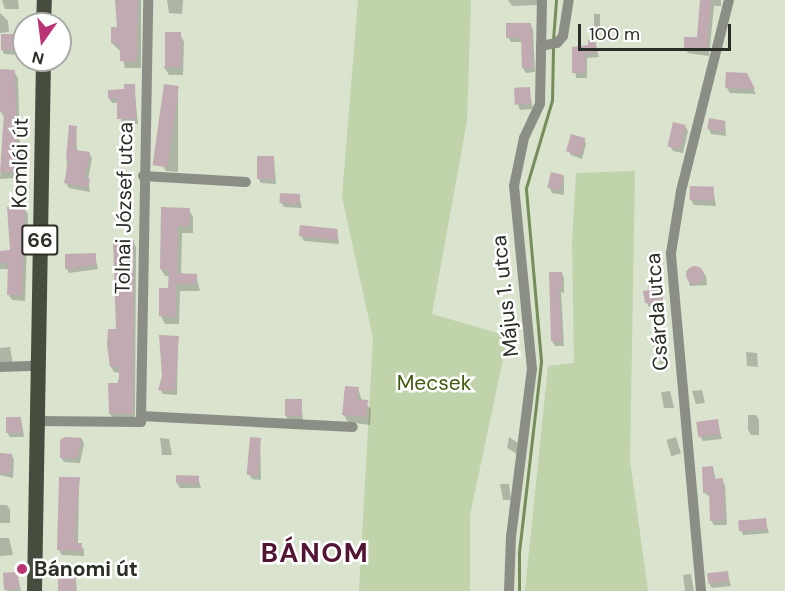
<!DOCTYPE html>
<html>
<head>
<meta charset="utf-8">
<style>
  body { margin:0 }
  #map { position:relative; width:785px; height:591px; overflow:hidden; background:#d9e3ce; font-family:"DM Sans",sans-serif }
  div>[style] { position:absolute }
  .green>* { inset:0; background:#c0d3ab }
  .shadow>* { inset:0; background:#0003; transform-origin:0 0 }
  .stream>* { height:3px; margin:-1.5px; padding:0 1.5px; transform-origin:1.5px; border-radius:1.5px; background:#768d5a }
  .building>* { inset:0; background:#c2aab2; transform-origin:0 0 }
  .round { border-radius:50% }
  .street>* { height:10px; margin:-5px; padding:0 5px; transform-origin:5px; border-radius:5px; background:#8a8e85 }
  .primary>* { height:15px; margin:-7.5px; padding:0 7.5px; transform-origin:7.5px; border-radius:7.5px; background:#464d3e }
  .dots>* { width:16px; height:16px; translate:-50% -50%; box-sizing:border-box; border:3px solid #fff; border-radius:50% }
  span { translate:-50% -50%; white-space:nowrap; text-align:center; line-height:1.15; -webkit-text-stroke:5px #fff; paint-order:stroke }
  .shield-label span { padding:2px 4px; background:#fff; border:2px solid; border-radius:4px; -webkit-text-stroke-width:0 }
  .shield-label { font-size:20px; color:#2a2e26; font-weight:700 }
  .street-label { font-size:21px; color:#2a2e26 }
  .park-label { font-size:21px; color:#3f5b0d }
  .poi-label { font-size:21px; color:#2a2e26; font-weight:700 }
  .left { translate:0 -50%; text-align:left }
  .district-label { font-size:27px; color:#531332; font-weight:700; letter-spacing:1.5px }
  .north { position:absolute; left:12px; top:12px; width:60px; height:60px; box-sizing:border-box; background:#fff; border:2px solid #aaaba8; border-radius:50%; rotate:194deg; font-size:16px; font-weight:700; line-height:24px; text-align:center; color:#2a2e26 }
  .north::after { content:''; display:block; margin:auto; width:21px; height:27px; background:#ba3374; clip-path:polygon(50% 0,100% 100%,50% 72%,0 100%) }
  .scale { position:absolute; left:578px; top:24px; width:153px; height:27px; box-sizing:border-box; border:3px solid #2a2e26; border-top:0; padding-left:8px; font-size:18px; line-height:21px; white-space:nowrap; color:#2a2e26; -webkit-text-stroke:4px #fff; paint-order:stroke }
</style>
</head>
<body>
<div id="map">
  <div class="green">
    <div style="clip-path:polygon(358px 0,471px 0,467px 121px,432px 314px,508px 336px,470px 515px,470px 591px,359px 591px,373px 338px,342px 197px)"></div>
    <div style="clip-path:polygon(635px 171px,630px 460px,648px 591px,525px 591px,548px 366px,574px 363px,572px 240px,576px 173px)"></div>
  </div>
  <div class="shadow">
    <div style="clip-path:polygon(2px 0,18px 0,19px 9px,5px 9px)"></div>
    <div style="clip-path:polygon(117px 0,141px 0,141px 68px,125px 68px,121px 52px,112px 43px,119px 29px)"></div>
    <div style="clip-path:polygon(167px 0,183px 0,182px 14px,169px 13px)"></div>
    <div style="clip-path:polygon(508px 0,537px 0,537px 5px,512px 6px)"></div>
    <div style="clip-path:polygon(701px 0,721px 0,721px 6px,714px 6px,709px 56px,688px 53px,685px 47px,698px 39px)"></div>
    <div style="clip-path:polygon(0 13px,8px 21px,9px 32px,0 33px)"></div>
    <div style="left:594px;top:14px;width:6px;height:18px"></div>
    <div style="clip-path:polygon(530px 24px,533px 29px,535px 72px,526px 73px,523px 68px,523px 42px,511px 42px,508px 37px)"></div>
    <div style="clip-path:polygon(180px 34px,184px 42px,183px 75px,169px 75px,164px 67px)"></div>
    <div style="clip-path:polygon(18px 36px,20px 55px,4px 54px,2px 50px)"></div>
    <div style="clip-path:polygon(595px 41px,599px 57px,587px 58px,587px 78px,576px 78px,573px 49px,590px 47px)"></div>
    <div style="clip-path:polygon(0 71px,14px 72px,18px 78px,20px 150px,26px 156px,28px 177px,0 179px,5px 119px,1px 112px)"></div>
    <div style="clip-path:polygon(749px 80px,756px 94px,730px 93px,727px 88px)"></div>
    <div style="clip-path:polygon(134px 85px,138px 124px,122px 124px,118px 103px,112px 103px,109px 98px)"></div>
    <div style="clip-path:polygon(178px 87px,178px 172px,166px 171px,163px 166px)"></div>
    <div style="clip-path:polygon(529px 89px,533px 109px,520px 110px,518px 105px)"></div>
    <div style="clip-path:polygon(725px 122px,726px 136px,711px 134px,709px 129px)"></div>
    <div style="clip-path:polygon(685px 126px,688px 131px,683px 153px,673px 151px,670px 146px)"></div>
    <div style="clip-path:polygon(76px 128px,77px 152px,89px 153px,92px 158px,88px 180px,90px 192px,69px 188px,66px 183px,67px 158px)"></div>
    <div style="clip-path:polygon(584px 139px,586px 144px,582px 159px,571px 155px,568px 150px)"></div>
    <div style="clip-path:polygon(274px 158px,276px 184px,261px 183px,258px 178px)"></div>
    <div style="clip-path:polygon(564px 176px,564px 195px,552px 193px,550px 188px)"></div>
    <div style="clip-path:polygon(713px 189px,716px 206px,694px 205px,691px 200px)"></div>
    <div style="clip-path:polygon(299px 196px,302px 208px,284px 207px,281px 202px)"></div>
    <div style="clip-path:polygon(24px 208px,28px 214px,25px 301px,12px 300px,8px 294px,10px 269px,0 269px,0 252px,12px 252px)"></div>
    <div style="clip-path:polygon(162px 208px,189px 210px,193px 217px,193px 233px,182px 233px,181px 275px,196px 275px,200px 291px,180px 291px,179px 324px,165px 324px,161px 316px,161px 289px,170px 289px,170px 276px,165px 276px,161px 269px)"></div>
    <div style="clip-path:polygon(337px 230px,339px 244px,304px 241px,301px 236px)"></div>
    <div style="clip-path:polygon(133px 241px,136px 247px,135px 420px,114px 419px,110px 414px,120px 373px,114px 372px,111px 367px)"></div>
    <div style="clip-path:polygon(95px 255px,98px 269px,69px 273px,66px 268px)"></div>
    <div style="clip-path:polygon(699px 268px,706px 276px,707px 285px,690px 286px,686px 271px)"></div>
    <div style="clip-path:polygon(550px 273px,562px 273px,564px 278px,564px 293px,561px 292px,564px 346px,555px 346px,552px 341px)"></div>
    <div style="clip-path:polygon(660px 284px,664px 305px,649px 307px,646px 302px,650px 291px)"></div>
    <div style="clip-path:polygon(178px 337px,177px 395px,163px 394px,160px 389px)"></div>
    <div style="clip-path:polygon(664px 340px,668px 363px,660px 364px,655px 341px)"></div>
    <div style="clip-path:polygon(10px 347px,13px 364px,0 365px,0 348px)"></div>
    <div style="clip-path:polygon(746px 352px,757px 353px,758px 367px,747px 366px)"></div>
    <div style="clip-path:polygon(358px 388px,362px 401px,371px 409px,370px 425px,348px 422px,343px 414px)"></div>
    <div style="clip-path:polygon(702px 390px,705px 403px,696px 404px,692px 391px)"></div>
    <div style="clip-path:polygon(670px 391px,674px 408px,664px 408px,661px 392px)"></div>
    <div style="clip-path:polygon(301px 401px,303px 421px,289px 421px,286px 416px)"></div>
    <div style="clip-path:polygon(748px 415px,756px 415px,759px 420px,759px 435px,751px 435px,748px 430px)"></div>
    <div style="clip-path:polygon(21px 419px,24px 437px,10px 437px,7px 432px)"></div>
    <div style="clip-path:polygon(717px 421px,722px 439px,703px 441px,700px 436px)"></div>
    <div style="clip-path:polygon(509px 437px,518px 443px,517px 454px,507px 448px)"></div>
    <div style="left:676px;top:437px;width:17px;height:10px;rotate:73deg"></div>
    <div style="clip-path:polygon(160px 438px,169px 439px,172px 455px,162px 455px)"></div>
    <div style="clip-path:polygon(82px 439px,84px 444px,80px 463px,64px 462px,61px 457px)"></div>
    <div style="clip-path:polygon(260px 440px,261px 480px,252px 479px,249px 474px)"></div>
    <div style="clip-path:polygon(0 454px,12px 455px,14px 460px,13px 478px,0 475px)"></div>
    <div style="clip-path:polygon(713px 468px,716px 480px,722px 480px,725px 485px,727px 525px,714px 525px,711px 520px,710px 497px,705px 493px)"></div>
    <div style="clip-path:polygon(198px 477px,201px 488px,180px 488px,177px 483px)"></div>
    <div style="clip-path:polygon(79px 479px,78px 544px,84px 549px,84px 556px,62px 555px,59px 550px)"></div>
    <div style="clip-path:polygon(500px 484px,509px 484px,511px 500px,503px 500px)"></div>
    <div style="clip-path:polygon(0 505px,7px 505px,10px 510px,10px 523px,0 523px)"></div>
    <div style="clip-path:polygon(765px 520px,769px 533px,743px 535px,741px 530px)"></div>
    <div style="clip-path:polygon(0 538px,9px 538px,13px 555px,0 556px)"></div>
    <div style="clip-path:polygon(75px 569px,77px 591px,59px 591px)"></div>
    <div style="clip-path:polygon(727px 572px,731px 586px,712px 588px,709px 583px)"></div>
    <div style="clip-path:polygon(17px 574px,21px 591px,7px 591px,5px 588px)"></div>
    <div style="clip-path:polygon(691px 574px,694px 591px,685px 591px,683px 575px)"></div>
  </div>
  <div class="stream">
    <div style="left:553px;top:40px;width:40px;rotate:-85.7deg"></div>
    <div style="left:519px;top:591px;width:39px;rotate:-90deg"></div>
    <div style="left:519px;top:552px;width:192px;rotate:-83.4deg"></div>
    <div style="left:541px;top:361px;width:174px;rotate:-95deg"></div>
    <div style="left:526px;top:188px;width:92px;rotate:-73.5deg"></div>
    <div style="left:552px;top:100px;width:53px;rotate:-88.9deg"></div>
  </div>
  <div class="building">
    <div style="clip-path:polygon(115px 0,138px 0,137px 61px,120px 61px,120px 46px,111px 43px,111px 27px,117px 27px)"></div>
    <div style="clip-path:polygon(700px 0,711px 0,707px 52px,684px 48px,684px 37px,697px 37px)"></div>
    <div style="clip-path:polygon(506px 23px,531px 23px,533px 68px,522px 68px,521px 37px,506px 38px)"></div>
    <div style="left:165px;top:32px;width:16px;height:35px"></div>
    <div style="left:1px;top:34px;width:18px;height:16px"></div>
    <div style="clip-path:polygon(595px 39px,597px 52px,585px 54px,585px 73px,572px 73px,572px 47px,588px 45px,588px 40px)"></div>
    <div style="clip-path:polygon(0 69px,15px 70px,17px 149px,23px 148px,25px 170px,0 172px,4px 112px,0 112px)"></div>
    <div style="clip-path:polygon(726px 72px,747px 73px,755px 89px,725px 88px)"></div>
    <div style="clip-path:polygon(124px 84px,135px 84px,136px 119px,117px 119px,117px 98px,108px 99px,108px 90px,124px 89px)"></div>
    <div style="left:164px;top:84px;width:15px;height:82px;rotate:8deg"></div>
    <div style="left:530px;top:87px;width:17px;height:16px;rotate:87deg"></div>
    <div style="left:709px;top:118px;width:17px;height:11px;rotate:10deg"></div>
    <div style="left:673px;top:122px;width:13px;height:25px;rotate:13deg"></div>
    <div style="clip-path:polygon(69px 125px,77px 126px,75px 150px,90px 152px,85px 178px,90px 179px,88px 188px,64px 183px,69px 159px,66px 159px)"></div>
    <div style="left:571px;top:134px;width:15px;height:18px;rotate:16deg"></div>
    <div style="left:257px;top:156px;width:17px;height:23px"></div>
    <div style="left:551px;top:172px;width:13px;height:16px;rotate:13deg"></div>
    <div style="left:690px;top:186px;width:24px;height:14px;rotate:2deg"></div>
    <div style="left:280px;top:193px;width:20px;height:10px;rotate:3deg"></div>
    <div style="clip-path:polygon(7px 207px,25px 207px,22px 295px,7px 295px,8px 263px,0 263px,0 251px,10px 250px)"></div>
    <div style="clip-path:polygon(161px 207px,190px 208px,189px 226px,178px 226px,177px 273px,197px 274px,196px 284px,176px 284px,176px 317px,159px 316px,159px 288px,168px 288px,169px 269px,160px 269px)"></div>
    <div style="left:300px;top:225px;width:38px;height:11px;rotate:6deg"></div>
    <div style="clip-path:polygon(113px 239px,134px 240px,133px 414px,109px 414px,108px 383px,119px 383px,119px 367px,110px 367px,107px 345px,108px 329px,116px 329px)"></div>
    <div style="clip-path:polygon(96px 253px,96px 265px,65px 269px,65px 254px)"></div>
    <div class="round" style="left:686px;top:266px;width:18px;height:18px"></div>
    <div style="clip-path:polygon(549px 272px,562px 272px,562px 288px,559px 288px,562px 341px,551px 341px)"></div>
    <div style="clip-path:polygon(660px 283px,663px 301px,645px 303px,643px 291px,649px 290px,648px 284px)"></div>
    <div style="clip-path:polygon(159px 335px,179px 336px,175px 391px,158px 390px,162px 376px)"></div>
    <div style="left:665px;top:338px;width:20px;height:11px;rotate:84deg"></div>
    <div style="clip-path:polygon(345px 386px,359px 387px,357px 399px,368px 400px,366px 417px,342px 415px)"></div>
    <div style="left:285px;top:399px;width:17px;height:17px"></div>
    <div style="left:6px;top:417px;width:15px;height:16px"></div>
    <div style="left:718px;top:419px;width:15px;height:22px;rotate:82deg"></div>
    <div style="clip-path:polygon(65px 437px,82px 438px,77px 458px,60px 458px,60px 440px)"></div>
    <div style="left:250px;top:437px;width:11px;height:38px;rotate:5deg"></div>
    <div style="left:0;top:453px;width:12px;height:20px;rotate:5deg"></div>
    <div style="clip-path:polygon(713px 466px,714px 479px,723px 478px,725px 520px,710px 521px,709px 493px,703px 493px,702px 467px)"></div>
    <div style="left:176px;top:475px;width:23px;height:8px;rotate:2deg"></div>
    <div style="clip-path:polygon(59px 477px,80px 477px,75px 533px,76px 543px,82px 543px,82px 551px,57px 550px)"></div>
    <div style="left:766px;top:518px;width:11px;height:28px;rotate:85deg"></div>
    <div style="left:58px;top:567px;width:17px;height:24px"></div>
    <div style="left:728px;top:571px;width:10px;height:21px;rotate:84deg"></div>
    <div style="left:18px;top:572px;width:17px;height:15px;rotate:87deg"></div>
  </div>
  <div class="street">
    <div style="left:541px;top:46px;width:16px;rotate:-11deg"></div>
    <div style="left:557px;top:43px;width:9px;rotate:-49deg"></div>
    <div style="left:563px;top:36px;width:36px;rotate:-81deg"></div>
    <div style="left:143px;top:176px;width:103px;rotate:3.3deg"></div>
    <div style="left:0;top:367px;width:37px;rotate:-2deg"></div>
    <div style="left:141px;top:416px;width:416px;rotate:-89deg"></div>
    <div style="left:37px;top:421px;width:104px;rotate:0.6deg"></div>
    <div style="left:141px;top:422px;width:6px;rotate:-90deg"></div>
    <div style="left:141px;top:416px;width:212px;rotate:3deg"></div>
    <div style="left:509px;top:591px;width:54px;rotate:-87.9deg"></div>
    <div style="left:511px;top:537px;width:169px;rotate:-82.9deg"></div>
    <div style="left:532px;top:369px;width:184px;rotate:-95.6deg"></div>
    <div style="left:514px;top:186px;width:49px;rotate:-78.2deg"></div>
    <div style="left:524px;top:138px;width:38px;rotate:-65deg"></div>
    <div style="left:540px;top:103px;width:103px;rotate:-88.9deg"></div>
    <div style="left:701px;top:591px;width:339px;rotate:-95.1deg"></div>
    <div style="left:671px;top:253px;width:63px;rotate:-80.8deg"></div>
    <div style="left:681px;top:191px;width:197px;rotate:-75.9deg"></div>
  </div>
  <div class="primary">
    <div style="left:43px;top:24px;width:24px;rotate:-88deg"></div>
    <div style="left:34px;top:591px;width:531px;rotate:-89.03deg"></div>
  </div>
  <div class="dots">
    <div style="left:22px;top:569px;background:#ba3374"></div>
  </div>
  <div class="shield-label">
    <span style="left:40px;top:240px">66</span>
  </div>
  <div class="street-label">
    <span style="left:20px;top:163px;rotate:-89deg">Komlói út</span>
    <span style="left:124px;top:208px;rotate:-89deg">Tolnai József utca</span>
    <span style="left:505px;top:296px;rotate:-96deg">Május 1. utca</span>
    <span style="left:657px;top:312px;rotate:-94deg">Csárda utca</span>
  </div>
  <div class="park-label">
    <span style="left:434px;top:383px">Mecsek</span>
  </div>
  <div class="poi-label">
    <span class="left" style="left:34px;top:569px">Bánomi út</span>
  </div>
  <div class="district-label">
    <span style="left:315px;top:553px">BÁNOM</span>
  </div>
  <div class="north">N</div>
  <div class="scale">100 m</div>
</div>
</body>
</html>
